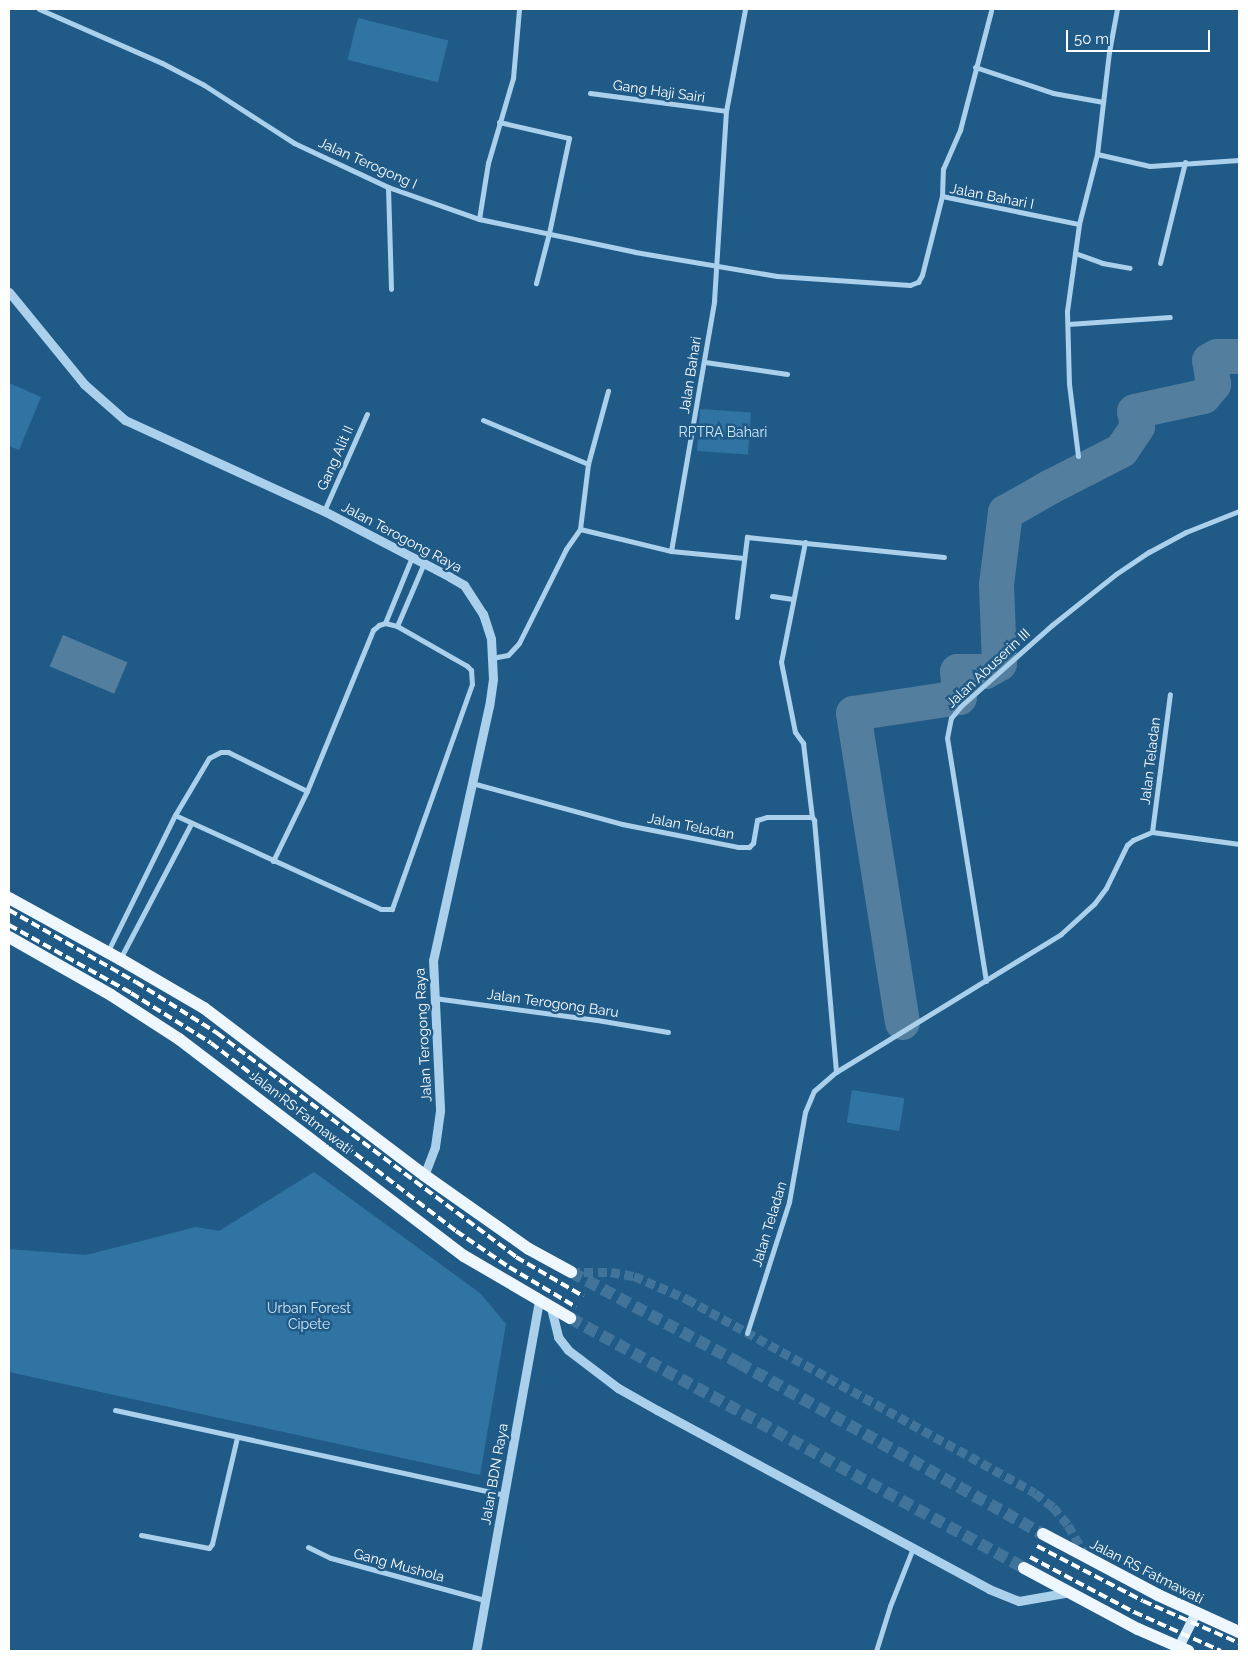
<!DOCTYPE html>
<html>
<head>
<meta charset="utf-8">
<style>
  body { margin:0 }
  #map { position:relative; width:1248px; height:1660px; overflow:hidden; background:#205b88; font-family:Raleway,sans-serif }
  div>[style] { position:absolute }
  .green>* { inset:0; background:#3074a4; transform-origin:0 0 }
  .water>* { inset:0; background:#547e9d; transform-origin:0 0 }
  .river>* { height:35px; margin:-17.5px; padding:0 17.5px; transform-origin:17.5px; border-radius:17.5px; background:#547e9d }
  .tertiary-tunnel>* { height:9px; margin-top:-4.5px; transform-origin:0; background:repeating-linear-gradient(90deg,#41749a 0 9px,transparent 0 13.5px) }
  .primary-tunnel>* { height:12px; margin-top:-6px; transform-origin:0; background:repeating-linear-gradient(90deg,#41749a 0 12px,transparent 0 18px) }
  .minor>* { height:5px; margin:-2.5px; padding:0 2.5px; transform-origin:2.5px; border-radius:2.5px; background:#aad0eb }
  .tertiary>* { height:9px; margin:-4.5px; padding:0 4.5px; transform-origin:4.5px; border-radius:4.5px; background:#aad0eb }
  .secondary>* { height:10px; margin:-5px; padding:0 5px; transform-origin:5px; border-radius:5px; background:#d6e9f8 }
  .primary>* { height:12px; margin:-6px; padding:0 6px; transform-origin:6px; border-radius:6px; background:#eef7fe }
  .rail>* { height:4px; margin-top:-2px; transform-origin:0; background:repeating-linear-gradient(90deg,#fff 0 9px,transparent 0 13px) }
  span { translate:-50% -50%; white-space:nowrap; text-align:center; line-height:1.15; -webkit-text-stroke:5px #205b88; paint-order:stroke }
  .street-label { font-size:14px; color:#fff }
  .park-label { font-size:14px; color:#cfe7f8 }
  .frame { position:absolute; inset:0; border:10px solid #fff; pointer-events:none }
  .scale { position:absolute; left:1066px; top:30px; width:144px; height:22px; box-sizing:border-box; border:2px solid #fff; border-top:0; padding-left:6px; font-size:15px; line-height:18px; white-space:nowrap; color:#fff; -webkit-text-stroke:4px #205b88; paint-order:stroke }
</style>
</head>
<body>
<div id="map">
  <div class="green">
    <div style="left:358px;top:18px;width:93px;height:43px;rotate:14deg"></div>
    <div style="clip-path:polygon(9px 383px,41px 397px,19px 450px,9px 446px)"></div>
    <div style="left:700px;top:409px;width:51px;height:42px;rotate:4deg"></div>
    <div style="left:852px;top:1090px;width:53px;height:33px;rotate:9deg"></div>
    <div style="clip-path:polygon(314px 1172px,480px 1293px,506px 1324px,480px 1475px,9px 1372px,9px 1249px,86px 1255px,196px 1227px,219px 1231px)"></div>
  </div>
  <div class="water">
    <div style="left:63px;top:635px;width:70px;height:34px;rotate:23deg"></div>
  </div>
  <div class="river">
    <div style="left:902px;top:1022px;width:313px;rotate:-99deg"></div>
    <div style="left:853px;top:713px;width:107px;rotate:-8.6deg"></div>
    <div style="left:959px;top:697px;width:26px;rotate:-94deg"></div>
    <div style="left:957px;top:671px;width:28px"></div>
    <div style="left:985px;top:671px;width:16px;rotate:-30deg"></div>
    <div style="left:999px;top:663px;width:79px;rotate:-92.2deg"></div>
    <div style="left:996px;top:584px;width:73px;rotate:-82.9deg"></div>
    <div style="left:1005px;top:512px;width:51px;rotate:-29.6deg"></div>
    <div style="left:1049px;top:487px;width:81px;rotate:-27.2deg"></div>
    <div style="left:1121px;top:450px;width:29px;rotate:-56deg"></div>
    <div style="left:1137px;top:426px;width:15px;rotate:-101deg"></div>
    <div style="left:1134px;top:411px;width:71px;rotate:-12.3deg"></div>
    <div style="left:1203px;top:396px;width:16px;rotate:-50deg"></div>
    <div style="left:1213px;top:384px;width:24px;rotate:-99deg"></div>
    <div style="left:1209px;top:360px;width:9px;rotate:-27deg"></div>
    <div style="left:1217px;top:356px;width:22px"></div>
  </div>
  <div class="tertiary-tunnel">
    <div style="left:571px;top:1272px;width:40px"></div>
    <div style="left:611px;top:1272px;width:23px;rotate:10deg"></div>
    <div style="left:634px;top:1276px;width:58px;rotate:23.5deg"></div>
    <div style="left:687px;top:1299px;width:398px;rotate:29.1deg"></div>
    <div style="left:1035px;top:1493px;width:23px;rotate:38deg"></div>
    <div style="left:1053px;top:1507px;width:23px;rotate:50deg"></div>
    <div style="left:1068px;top:1525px;width:38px;rotate:60deg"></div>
  </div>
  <div class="primary-tunnel">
    <div style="left:571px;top:1272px;width:191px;rotate:28.4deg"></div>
    <div style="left:739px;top:1363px;width:349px;rotate:29.4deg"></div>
    <div style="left:570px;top:1318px;width:518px;rotate:28.84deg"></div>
  </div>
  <div class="minor">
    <div style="left:39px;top:9px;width:134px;rotate:23.7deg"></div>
    <div style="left:162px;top:63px;width:47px;rotate:27.6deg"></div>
    <div style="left:204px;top:85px;width:107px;rotate:32.8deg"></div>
    <div style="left:294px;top:143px;width:104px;rotate:25.1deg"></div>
    <div style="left:388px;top:187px;width:96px;rotate:19.4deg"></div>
    <div style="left:479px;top:219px;width:159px;rotate:11.9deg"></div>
    <div style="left:635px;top:252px;width:144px;rotate:9.6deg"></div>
    <div style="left:777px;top:276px;width:133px;rotate:3.9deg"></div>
    <div style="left:910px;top:285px;width:9px;rotate:-21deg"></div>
    <div style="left:918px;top:282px;width:8px;rotate:-60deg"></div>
    <div style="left:922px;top:275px;width:81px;rotate:-75.8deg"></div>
    <div style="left:942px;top:196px;width:140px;rotate:11.6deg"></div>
    <div style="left:975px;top:67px;width:82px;rotate:18.4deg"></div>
    <div style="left:1053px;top:93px;width:51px;rotate:10.2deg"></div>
    <div style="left:590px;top:93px;width:137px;rotate:7.5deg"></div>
    <div style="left:499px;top:122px;width:72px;rotate:12.9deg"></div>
    <div style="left:569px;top:138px;width:97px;rotate:101.9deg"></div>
    <div style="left:549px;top:233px;width:52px;rotate:104.6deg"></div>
    <div style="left:1097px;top:154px;width:54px;rotate:12.8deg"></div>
    <div style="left:1150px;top:166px;width:89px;rotate:-3.9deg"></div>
    <div style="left:388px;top:187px;width:102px;rotate:88.3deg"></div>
    <div style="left:942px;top:196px;width:27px;rotate:-88deg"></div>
    <div style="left:943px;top:169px;width:43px;rotate:-66.4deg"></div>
    <div style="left:960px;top:130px;width:123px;rotate:-75.4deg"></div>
    <div style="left:479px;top:219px;width:57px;rotate:-80.9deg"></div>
    <div style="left:488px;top:163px;width:89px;rotate:-73.6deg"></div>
    <div style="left:513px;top:78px;width:69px;rotate:-85deg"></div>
    <div style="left:1075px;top:253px;width:29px;rotate:20deg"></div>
    <div style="left:1102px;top:263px;width:28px;rotate:10deg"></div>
    <div style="left:1160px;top:263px;width:104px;rotate:-76.1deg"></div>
    <div style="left:1068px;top:324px;width:102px;rotate:-3.9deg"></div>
    <div style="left:705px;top:362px;width:83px;rotate:8.3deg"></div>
    <div style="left:483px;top:420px;width:114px;rotate:22.7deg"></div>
    <div style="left:1078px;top:456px;width:73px;rotate:-97.1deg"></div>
    <div style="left:1069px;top:384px;width:73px;rotate:-91.6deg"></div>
    <div style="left:1067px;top:311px;width:88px;rotate:-82.1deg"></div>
    <div style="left:1079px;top:224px;width:72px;rotate:-75.6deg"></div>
    <div style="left:1097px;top:154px;width:103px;rotate:-83.3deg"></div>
    <div style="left:1109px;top:52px;width:44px;rotate:-79.5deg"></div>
    <div style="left:324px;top:511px;width:106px;rotate:-66.1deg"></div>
    <div style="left:580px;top:529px;width:65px;rotate:-83deg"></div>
    <div style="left:588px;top:464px;width:76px;rotate:-74.7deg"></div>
    <div style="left:805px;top:542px;width:122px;rotate:101.3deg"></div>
    <div style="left:781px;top:662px;width:71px;rotate:78.7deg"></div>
    <div style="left:795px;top:732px;width:14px;rotate:54deg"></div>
    <div style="left:803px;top:743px;width:75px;rotate:83.1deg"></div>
    <div style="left:671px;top:551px;width:254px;rotate:-80.2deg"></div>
    <div style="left:714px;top:301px;width:190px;rotate:-86.4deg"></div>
    <div style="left:726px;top:111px;width:104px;rotate:-79.4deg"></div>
    <div style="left:772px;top:596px;width:21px;rotate:8deg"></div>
    <div style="left:737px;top:617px;width:81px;rotate:-82.9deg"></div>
    <div style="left:747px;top:537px;width:198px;rotate:5.8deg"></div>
    <div style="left:385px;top:623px;width:71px;rotate:-67.8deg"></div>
    <div style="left:397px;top:626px;width:69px;rotate:-66.8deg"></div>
    <div style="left:492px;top:658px;width:16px;rotate:-11deg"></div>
    <div style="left:508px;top:655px;width:16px;rotate:-47deg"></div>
    <div style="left:519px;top:643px;width:105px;rotate:-63.4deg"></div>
    <div style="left:566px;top:549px;width:24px;rotate:-55deg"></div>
    <div style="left:580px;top:529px;width:94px;rotate:13.6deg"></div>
    <div style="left:671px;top:551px;width:73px;rotate:5.5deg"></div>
    <div style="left:472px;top:783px;width:156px;rotate:15.3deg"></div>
    <div style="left:622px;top:824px;width:118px;rotate:11.2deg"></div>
    <div style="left:738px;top:847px;width:11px"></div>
    <div style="left:749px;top:847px;width:6px;rotate:-45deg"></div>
    <div style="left:753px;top:843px;width:23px;rotate:-80deg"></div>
    <div style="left:757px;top:820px;width:10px;rotate:-17deg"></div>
    <div style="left:767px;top:817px;width:45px"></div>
    <div style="left:812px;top:817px;width:4px;rotate:56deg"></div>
    <div style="left:814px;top:820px;width:253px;rotate:85deg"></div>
    <div style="left:1152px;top:832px;width:139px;rotate:-82.6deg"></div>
    <div style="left:273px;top:861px;width:78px;rotate:-64.1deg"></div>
    <div style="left:108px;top:951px;width:152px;rotate:-63.8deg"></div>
    <div style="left:175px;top:815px;width:66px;rotate:-59.2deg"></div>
    <div style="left:209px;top:758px;width:13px;rotate:-27deg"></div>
    <div style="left:221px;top:752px;width:7px"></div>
    <div style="left:228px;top:752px;width:88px;rotate:26.3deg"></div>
    <div style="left:307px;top:791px;width:174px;rotate:-67.7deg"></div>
    <div style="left:373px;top:630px;width:8px;rotate:-40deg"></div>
    <div style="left:379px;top:625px;width:6px;rotate:-18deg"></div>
    <div style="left:385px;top:623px;width:12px;rotate:14deg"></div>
    <div style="left:397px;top:626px;width:81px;rotate:29.7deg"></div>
    <div style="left:467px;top:666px;width:6px;rotate:45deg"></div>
    <div style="left:471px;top:670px;width:14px;rotate:86deg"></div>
    <div style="left:472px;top:684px;width:239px;rotate:109.6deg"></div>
    <div style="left:392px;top:909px;width:11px;rotate:180deg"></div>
    <div style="left:381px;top:909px;width:226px;rotate:-155.5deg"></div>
    <div style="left:120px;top:959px;width:153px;rotate:-62.3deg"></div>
    <div style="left:986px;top:981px;width:246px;rotate:-99.1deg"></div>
    <div style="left:947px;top:738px;width:20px;rotate:-79deg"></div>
    <div style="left:951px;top:718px;width:16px;rotate:-50deg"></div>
    <div style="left:961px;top:706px;width:122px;rotate:-41.7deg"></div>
    <div style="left:1052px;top:625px;width:82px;rotate:-38.6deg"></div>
    <div style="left:1116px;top:574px;width:40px;rotate:-34deg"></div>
    <div style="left:1149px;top:552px;width:42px;rotate:-28.4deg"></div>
    <div style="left:1186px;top:532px;width:57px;rotate:-21.6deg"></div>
    <div style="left:434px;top:998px;width:164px;rotate:7.7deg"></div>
    <div style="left:597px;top:1020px;width:72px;rotate:9.6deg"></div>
    <div style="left:747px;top:1333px;width:138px;rotate:-72.2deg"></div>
    <div style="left:789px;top:1202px;width:91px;rotate:-79.9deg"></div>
    <div style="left:805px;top:1112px;width:23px;rotate:-67deg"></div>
    <div style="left:814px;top:1091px;width:29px;rotate:-41deg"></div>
    <div style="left:836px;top:1072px;width:264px;rotate:-31.5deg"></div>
    <div style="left:1061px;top:934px;width:45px;rotate:-42.3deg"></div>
    <div style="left:1094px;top:904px;width:20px;rotate:-53deg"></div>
    <div style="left:1106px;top:888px;width:48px;rotate:-64deg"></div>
    <div style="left:1127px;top:845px;width:8px;rotate:-40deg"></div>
    <div style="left:1133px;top:840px;width:21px;rotate:-23deg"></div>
    <div style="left:1152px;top:832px;width:88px;rotate:7.9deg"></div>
    <div style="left:115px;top:1410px;width:398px;rotate:12.3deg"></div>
    <div style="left:141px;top:1535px;width:69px;rotate:10.8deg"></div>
    <div style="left:209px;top:1548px;width:5px;rotate:-53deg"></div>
    <div style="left:212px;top:1544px;width:110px;rotate:-76.8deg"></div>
    <div style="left:308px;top:1547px;width:25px;rotate:26deg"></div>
    <div style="left:331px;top:1558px;width:160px;rotate:15.3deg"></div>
    <div style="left:876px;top:1651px;width:47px;rotate:-72.7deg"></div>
    <div style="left:890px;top:1606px;width:62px;rotate:-68.4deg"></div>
  </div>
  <div class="tertiary">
    <div style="left:9px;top:292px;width:119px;rotate:50.8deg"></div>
    <div style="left:84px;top:384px;width:55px;rotate:41.3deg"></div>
    <div style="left:125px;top:420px;width:219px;rotate:24.6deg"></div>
    <div style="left:324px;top:511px;width:142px;rotate:27.6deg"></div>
    <div style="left:450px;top:577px;width:16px;rotate:30deg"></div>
    <div style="left:464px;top:585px;width:35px;rotate:57deg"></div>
    <div style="left:483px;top:614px;width:26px;rotate:72deg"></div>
    <div style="left:491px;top:639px;width:40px;rotate:87.1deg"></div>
    <div style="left:493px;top:679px;width:27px;rotate:98deg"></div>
    <div style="left:489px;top:706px;width:260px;rotate:102.4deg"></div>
    <div style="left:433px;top:960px;width:151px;rotate:87.3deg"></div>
    <div style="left:440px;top:1111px;width:36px;rotate:98deg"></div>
    <div style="left:435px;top:1147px;width:30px;rotate:111deg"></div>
    <div style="left:551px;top:1308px;width:30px;rotate:76deg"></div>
    <div style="left:558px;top:1337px;width:16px;rotate:52deg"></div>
    <div style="left:568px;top:1350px;width:63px;rotate:37.2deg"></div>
    <div style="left:618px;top:1388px;width:45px;rotate:29.4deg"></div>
    <div style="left:657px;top:1410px;width:377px;rotate:28.3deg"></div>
    <div style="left:989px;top:1589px;width:32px;rotate:22deg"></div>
    <div style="left:1019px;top:1601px;width:52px;rotate:-10deg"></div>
    <div style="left:476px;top:1651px;width:356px;rotate:-79.8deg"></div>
  </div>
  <div class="secondary">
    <div style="left:1177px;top:1651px;width:42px;rotate:-63.4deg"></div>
  </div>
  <div class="primary">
    <div style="left:9px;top:898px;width:127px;rotate:28.8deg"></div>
    <div style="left:120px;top:959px;width:97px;rotate:30.3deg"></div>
    <div style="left:204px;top:1008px;width:276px;rotate:37.2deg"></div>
    <div style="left:424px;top:1175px;width:128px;rotate:35.2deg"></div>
    <div style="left:529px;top:1249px;width:48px;rotate:28.7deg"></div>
    <div style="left:9px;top:937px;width:117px;rotate:29.6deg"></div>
    <div style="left:111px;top:995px;width:81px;rotate:32.9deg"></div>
    <div style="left:179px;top:1039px;width:358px;rotate:37.3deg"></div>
    <div style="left:464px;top:1256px;width:123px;rotate:30.3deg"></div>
    <div style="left:1043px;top:1534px;width:130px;rotate:27.9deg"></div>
    <div style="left:1158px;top:1595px;width:89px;rotate:24.6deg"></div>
    <div style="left:1024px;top:1568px;width:129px;rotate:28.2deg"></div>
    <div style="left:1138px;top:1629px;width:55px;rotate:23.7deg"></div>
  </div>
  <div class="rail">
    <div style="left:9px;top:910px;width:146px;rotate:29.6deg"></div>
    <div style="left:136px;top:982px;width:96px;rotate:32.2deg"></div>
    <div style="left:217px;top:1033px;width:374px;rotate:36.8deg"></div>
    <div style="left:516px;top:1257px;width:78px;rotate:30.2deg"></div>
    <div style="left:9px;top:925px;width:140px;rotate:29.1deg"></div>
    <div style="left:131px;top:993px;width:94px;rotate:32deg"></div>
    <div style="left:211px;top:1043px;width:309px;rotate:37.5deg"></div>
    <div style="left:456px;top:1231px;width:64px;rotate:34.2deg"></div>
    <div style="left:509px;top:1267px;width:78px;rotate:30.8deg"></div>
    <div style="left:1037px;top:1546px;width:119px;rotate:27.4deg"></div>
    <div style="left:1143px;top:1601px;width:105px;rotate:23.6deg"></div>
    <div style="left:1030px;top:1557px;width:118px;rotate:27.9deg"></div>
    <div style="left:1134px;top:1612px;width:95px;rotate:24.1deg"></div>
  </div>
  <div class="street-label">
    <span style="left:659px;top:91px;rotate:8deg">Gang Haji Sairi</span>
    <span style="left:368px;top:163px;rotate:24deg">Jalan Terogong I</span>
    <span style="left:992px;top:196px;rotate:11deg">Jalan Bahari I</span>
    <span style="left:690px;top:375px;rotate:-81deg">Jalan Bahari</span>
    <span style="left:335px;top:458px;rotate:-66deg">Gang Alit II</span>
    <span style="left:402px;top:537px;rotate:28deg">Jalan Terogong Raya</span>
    <span style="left:988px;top:668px;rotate:-43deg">Jalan Abuserin III</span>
    <span style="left:1150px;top:761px;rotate:-83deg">Jalan Teladan</span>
    <span style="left:691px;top:826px;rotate:11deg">Jalan Teladan</span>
    <span style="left:553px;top:1003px;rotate:8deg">Jalan Terogong Baru</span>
    <span style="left:423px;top:1035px;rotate:-93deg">Jalan Terogong Raya</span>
    <span style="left:301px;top:1112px;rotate:38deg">Jalan RS Fatmawati</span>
    <span style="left:769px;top:1224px;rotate:-73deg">Jalan Teladan</span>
    <span style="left:494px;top:1474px;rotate:-80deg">Jalan BDN Raya</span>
    <span style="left:399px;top:1565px;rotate:15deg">Gang Mushola</span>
    <span style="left:1147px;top:1571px;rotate:27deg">Jalan RS Fatmawati</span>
  </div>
  <div class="park-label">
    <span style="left:723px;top:432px">RPTRA Bahari</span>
    <span style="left:309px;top:1316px">Urban Forest<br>Cipete</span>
  </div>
  <div class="frame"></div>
  <div class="scale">50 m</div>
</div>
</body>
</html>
